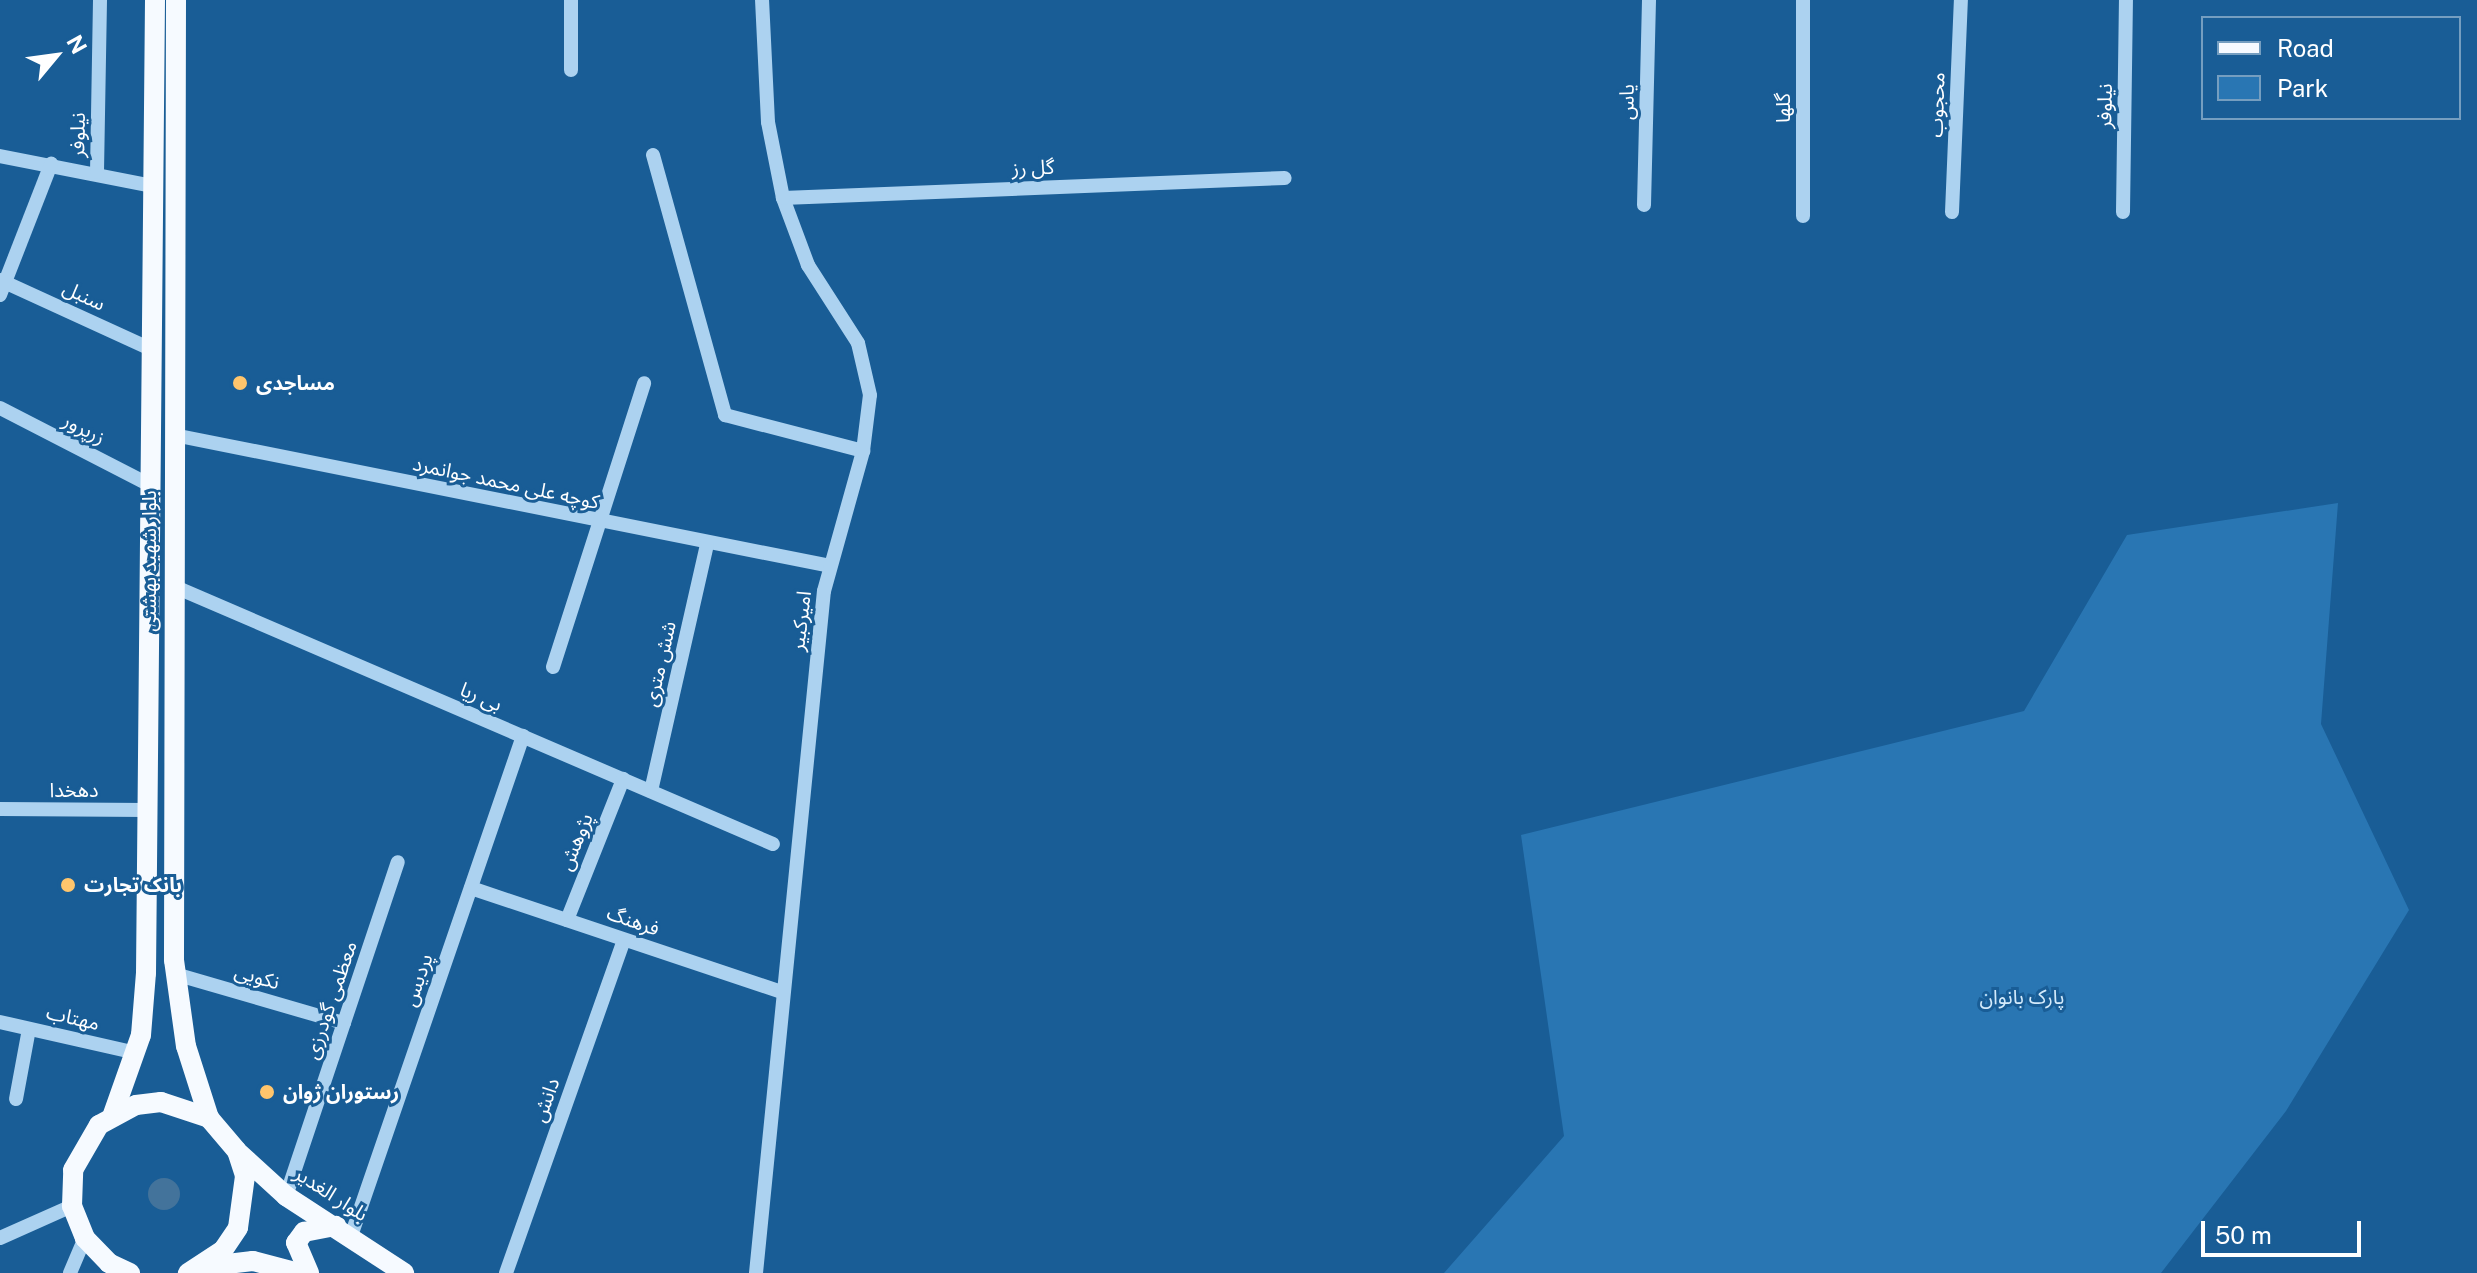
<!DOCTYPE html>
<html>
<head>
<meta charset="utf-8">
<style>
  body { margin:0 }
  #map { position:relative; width:2477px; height:1273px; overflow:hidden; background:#195d96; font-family:"Public Sans","Noto Sans Arabic",sans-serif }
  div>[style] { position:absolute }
  .green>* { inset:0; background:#2976b3 }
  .water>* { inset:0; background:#43739b }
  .round { border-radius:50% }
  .minor>* { height:14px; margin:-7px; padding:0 7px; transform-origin:7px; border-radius:7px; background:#acd2f0 }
  .major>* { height:20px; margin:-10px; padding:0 10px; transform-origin:10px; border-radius:10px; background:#f6faff }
  .dots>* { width:22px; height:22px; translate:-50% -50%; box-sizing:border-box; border:4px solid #195d96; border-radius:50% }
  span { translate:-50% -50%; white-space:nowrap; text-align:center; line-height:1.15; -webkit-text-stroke:6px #195d96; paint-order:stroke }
  .street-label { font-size:20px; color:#fff }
  .poi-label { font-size:20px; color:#fff; font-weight:700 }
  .left { translate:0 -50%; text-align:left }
  .park-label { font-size:20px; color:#d3eafb }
  .legend { position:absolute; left:2201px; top:16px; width:260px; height:104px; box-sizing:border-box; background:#195d96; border:2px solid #759ec0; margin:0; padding:10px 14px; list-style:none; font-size:24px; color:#fff }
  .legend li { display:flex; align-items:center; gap:16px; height:40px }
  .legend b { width:40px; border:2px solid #759ec0 }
  .north { position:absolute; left:16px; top:16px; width:80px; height:80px; -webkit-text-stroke:6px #195d96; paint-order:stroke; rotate:61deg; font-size:22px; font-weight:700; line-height:32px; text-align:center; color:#fff }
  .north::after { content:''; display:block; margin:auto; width:28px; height:36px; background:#fff; clip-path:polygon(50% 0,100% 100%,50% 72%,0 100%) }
  .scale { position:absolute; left:2201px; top:1221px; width:160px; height:36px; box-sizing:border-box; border:4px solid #fff; border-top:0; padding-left:10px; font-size:24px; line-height:28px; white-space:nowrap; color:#fff; -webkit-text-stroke:6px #195d96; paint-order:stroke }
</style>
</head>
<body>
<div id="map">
  <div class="green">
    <div style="clip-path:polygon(2338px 503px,2321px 724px,2409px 910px,2286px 1111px,2161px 1273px,1444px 1273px,1564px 1136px,1521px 835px,2024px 711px,2127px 535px)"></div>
  </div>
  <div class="water">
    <div class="round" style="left:148px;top:1178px;width:32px;height:32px"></div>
  </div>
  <div class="minor">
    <div style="left:1803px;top:0;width:216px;rotate:90deg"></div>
    <div style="left:571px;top:70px;width:70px;rotate:-90deg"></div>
    <div style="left:653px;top:155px;width:270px;rotate:74.5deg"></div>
    <div style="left:725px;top:415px;width:143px;rotate:14.6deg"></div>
    <div style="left:0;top:156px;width:156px;rotate:11.1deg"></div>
    <div style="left:97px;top:172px;width:172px;rotate:-89deg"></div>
    <div style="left:783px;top:198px;width:502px;rotate:-2.28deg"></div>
    <div style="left:1644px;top:205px;width:205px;rotate:-88.6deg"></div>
    <div style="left:1952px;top:212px;width:212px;rotate:-87.6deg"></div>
    <div style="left:2123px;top:212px;width:212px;rotate:-89.2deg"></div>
    <div style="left:0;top:280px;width:166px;rotate:24.6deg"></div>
    <div style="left:0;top:295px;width:141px;rotate:-68.7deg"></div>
    <div style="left:0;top:408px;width:169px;rotate:27.2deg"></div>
    <div style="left:174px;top:435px;width:669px;rotate:11.29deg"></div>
    <div style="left:173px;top:586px;width:653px;rotate:23.27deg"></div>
    <div style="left:553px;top:667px;width:298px;rotate:-72.2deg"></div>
    <div style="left:651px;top:791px;width:252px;rotate:-77.2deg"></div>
    <div style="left:0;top:809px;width:147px;rotate:0.4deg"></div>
    <div style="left:471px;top:888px;width:328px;rotate:18.5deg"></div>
    <div style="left:567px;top:920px;width:152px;rotate:-68.3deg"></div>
    <div style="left:175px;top:974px;width:176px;rotate:16.2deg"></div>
    <div style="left:0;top:1022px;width:140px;rotate:12.8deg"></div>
    <div style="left:16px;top:1099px;width:71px;rotate:-79.5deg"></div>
    <div style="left:286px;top:1196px;width:352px;rotate:-71.5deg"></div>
    <div style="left:351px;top:1236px;width:529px;rotate:-71.02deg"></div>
    <div style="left:0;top:1238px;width:79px;rotate:-24deg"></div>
    <div style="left:70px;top:1273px;width:38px;rotate:-67deg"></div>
    <div style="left:506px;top:1273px;width:353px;rotate:-70.5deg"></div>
    <div style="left:756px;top:1273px;width:685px;rotate:-84.31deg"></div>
    <div style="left:824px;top:591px;width:145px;rotate:-74.4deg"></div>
    <div style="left:863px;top:451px;width:56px;rotate:-82.9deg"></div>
    <div style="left:870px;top:395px;width:53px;rotate:-103deg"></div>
    <div style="left:858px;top:343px;width:93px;rotate:-122.7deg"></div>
    <div style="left:808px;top:265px;width:72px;rotate:-110.5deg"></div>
    <div style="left:783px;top:198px;width:77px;rotate:-101.2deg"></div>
    <div style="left:768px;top:122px;width:122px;rotate:-92.8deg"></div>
  </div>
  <div class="major">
    <div style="left:176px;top:0;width:960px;rotate:90.12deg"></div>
    <div style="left:174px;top:960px;width:87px;rotate:82.1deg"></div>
    <div style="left:186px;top:1046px;width:76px;rotate:72.3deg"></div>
    <div style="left:113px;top:1114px;width:84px;rotate:-70.5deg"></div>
    <div style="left:141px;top:1035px;width:62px;rotate:-85.4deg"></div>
    <div style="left:146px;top:973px;width:973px;rotate:-89.47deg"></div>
    <div style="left:239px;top:1153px;width:64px;rotate:42.5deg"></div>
    <div style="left:286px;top:1196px;width:141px;rotate:33.1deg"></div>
    <div style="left:202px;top:1267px;width:51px;rotate:-6.7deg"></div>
    <div style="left:253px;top:1261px;width:48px;rotate:14.6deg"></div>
    <div style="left:130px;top:1273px;width:23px;rotate:-155deg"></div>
    <div style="left:109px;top:1263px;width:35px;rotate:-134deg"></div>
    <div style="left:85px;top:1238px;width:35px;rotate:-112deg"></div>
    <div style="left:72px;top:1206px;width:36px;rotate:-88deg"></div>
    <div style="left:73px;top:1170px;width:52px;rotate:-60deg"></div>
    <div style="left:99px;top:1125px;width:42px;rotate:-28.4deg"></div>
    <div style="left:136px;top:1105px;width:25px;rotate:-7deg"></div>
    <div style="left:161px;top:1102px;width:51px;rotate:18.4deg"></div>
    <div style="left:209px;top:1118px;width:43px;rotate:49.7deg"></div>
    <div style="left:237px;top:1151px;width:26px;rotate:72deg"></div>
    <div style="left:245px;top:1176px;width:52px;rotate:97.7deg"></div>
    <div style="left:238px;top:1228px;width:27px;rotate:124deg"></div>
    <div style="left:223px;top:1250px;width:42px;rotate:146.7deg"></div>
    <div style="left:309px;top:1273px;width:33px;rotate:-113deg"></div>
    <div style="left:296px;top:1243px;width:14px;rotate:-54deg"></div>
    <div style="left:304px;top:1232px;width:33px;rotate:-11deg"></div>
  </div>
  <div class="dots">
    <div style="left:240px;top:383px;background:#ffc56c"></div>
    <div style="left:68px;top:885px;background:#ffc56c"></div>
    <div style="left:267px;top:1092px;background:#ffc56c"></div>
  </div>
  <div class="street-label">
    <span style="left:1627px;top:102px;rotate:-89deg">یاس</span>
    <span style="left:1937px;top:105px;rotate:-88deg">محجوب</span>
    <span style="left:2105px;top:106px;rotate:-89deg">نیلوفر</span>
    <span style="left:1783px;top:108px;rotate:-90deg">گلها</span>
    <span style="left:78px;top:135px;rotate:-89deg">نیلوفر</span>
    <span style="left:1033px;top:168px;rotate:-2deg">گل رز</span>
    <span style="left:84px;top:296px;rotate:25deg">سنبل</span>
    <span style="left:84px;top:429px;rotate:27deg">زرپرور</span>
    <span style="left:506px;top:483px;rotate:12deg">کوچه علی محمد جوانمرد</span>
    <span style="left:149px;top:561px;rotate:-90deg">بلوار شهید بهشتی</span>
    <span style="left:801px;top:621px;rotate:-83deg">امیرکبیر</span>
    <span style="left:660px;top:664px;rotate:-77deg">شش متری</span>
    <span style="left:481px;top:697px;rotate:23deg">بی ریا</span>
    <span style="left:74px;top:790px">دهخدا</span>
    <span style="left:576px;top:842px;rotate:-68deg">پژوهش</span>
    <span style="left:633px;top:921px;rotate:19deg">فرهنگ</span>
    <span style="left:257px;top:977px;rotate:16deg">نکویی</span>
    <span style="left:418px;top:980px;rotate:-71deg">پردیس</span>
    <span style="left:331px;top:1000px;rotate:-71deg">معظمی گودرزی</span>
    <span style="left:73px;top:1018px;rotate:13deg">مهتاب</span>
    <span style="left:546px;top:1100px;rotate:-70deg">دانش</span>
    <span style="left:331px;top:1194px;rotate:33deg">بلوار الغدیر</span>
  </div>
  <div class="poi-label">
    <span class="left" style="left:256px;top:383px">مساجدی</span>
    <span class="left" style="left:84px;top:885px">بانک تجارت</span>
    <span class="left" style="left:283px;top:1092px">رستوران ژوان</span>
  </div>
  <div class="park-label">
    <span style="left:2022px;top:997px">پارک بانوان</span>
  </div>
  <ul class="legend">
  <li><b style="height:10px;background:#f6faff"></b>Road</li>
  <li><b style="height:22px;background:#2976b3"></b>Park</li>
  </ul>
  <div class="north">N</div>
  <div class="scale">50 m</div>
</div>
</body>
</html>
